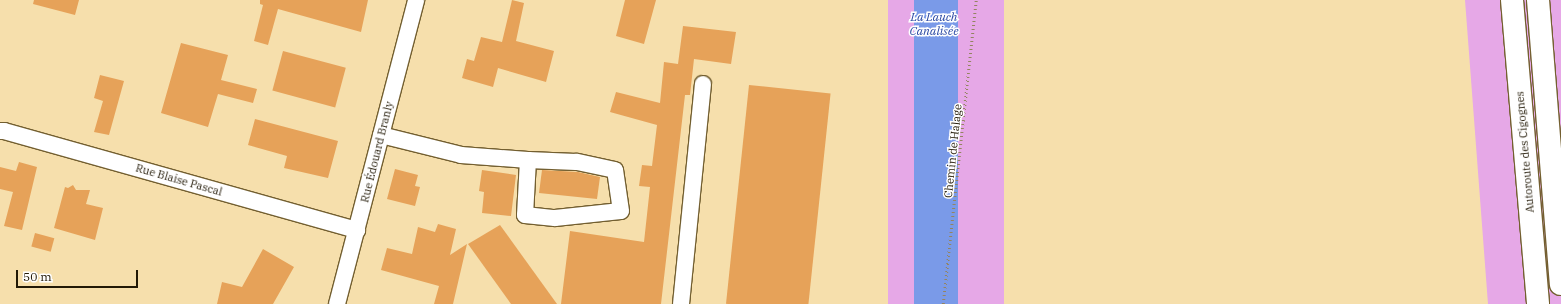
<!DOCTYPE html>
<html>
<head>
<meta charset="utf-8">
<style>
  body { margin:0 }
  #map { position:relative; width:1561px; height:304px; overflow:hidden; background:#f6dfac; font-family:"IBM Plex Serif",serif }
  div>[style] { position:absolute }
  .green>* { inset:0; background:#e6a8e7; transform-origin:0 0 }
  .water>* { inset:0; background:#7a9ae8; transform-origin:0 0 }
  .building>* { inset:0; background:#e6a259; transform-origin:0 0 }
  .path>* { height:2.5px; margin-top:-1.25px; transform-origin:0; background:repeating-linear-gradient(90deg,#948460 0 1px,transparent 0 4px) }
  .roads { filter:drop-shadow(1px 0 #735f30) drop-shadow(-1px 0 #735f30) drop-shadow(0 1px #735f30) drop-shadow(0 -1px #735f30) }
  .minor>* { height:16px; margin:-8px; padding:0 8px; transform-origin:8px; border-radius:8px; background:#fff }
  .highway>* { height:22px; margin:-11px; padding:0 11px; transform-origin:11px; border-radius:11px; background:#fff }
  span { translate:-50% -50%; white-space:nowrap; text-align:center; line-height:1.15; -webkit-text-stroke:3px #fff; paint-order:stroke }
  .street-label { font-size:11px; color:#221906 }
  .water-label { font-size:12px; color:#2b49a4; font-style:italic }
  .scale { position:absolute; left:16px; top:270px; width:122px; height:18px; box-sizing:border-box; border:2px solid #221906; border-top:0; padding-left:5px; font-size:12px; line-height:14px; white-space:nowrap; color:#221906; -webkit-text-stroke:3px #fff; paint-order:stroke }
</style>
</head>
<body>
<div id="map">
  <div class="green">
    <div style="left:888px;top:0;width:116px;height:306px"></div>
    <div style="clip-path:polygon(1465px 0,1561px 0,1561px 304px,1488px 304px)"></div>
  </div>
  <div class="water">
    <div style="left:914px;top:0;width:44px;height:306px"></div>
  </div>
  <div class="building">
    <div style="clip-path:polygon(34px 0,79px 0,75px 15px,33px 4px)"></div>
    <div style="clip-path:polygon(260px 0,368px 0,361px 32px,278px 9px,268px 45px,254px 41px,263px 5px,260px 4px)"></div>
    <div style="clip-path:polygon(512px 0,524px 3px,516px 41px,554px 51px,546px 82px,498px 68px,493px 87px,462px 78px,467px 59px,474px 61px,481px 37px,502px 42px)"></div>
    <div style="clip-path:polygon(625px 0,656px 0,644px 44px,616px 36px)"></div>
    <div style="clip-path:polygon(683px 26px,736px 32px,731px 64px,694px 59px,690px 95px,685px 95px,661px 304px,561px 304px,570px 231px,644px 242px,650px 187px,639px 186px,642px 165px,652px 166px,657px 125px,610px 112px,616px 92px,660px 103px,664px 62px,678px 64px)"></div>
    <div style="clip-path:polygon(181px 43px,228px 55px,221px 80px,257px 89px,253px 103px,218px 94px,208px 127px,161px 113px)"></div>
    <div style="left:283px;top:51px;width:65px;height:41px;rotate:15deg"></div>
    <div style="clip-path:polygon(100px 75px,124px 81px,109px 135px,94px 132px,103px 101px,94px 98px)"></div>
    <div style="left:749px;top:85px;width:82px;height:220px;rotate:6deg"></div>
    <div style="clip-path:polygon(255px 119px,338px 141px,328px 178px,284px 168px,287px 156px,248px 145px)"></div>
    <div style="clip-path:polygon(19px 162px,37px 167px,22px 230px,4px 226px,13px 192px,0 189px,0 167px,16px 171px)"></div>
    <div style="clip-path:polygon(395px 169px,418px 175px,415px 186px,420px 187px,415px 206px,387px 199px)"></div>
    <div style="clip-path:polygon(482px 170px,516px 175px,511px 216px,482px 213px,484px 192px,479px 191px)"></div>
    <div style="clip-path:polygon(542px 170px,578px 172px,600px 177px,597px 199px,539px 193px)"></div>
    <div style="clip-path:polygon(73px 185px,76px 190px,90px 190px,86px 204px,103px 208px,95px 240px,54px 228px,65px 187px,68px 188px)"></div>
    <div style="clip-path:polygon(438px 224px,456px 229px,450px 255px,467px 244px,453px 304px,434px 304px,439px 286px,381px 270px,387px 248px,412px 254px,418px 227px,435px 232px)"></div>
    <div style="clip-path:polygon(500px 225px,557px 304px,511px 304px,468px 244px)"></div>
    <div style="left:35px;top:233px;width:20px;height:14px;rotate:15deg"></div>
    <div style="clip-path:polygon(263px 249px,294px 267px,273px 304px,217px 304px,222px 282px,242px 287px)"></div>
  </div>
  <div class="path">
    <div style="left:943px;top:304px;width:306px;rotate:-83.8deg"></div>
  </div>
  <div class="roads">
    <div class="minor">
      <div style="left:0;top:131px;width:4px"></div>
      <div style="left:4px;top:131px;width:367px;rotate:15.7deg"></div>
      <div style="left:381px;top:135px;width:82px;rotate:14deg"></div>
      <div style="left:461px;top:155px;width:67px;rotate:4.3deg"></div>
      <div style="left:528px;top:160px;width:55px;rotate:93.1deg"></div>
      <div style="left:525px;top:215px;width:30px;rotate:6deg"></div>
      <div style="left:555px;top:218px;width:66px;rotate:-6.1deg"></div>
      <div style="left:621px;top:211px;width:41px;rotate:-98.3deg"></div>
      <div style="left:615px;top:170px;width:40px;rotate:-168deg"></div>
      <div style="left:576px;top:162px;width:48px;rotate:-177.6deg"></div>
      <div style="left:337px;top:304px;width:314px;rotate:-75.4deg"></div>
      <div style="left:681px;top:304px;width:221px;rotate:-84.3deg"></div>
    </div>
    <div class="highway">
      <div style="left:1512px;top:0;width:305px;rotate:85.1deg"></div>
      <div style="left:1538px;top:0;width:285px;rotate:85.4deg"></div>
    </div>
  </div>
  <div class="street-label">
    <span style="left:953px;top:151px;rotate:-84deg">Chemin de Halage</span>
    <span style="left:377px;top:152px;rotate:-76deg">Rue Édouard Branly</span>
    <span style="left:1525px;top:152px;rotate:-95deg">Autoroute des Cigognes</span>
    <span style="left:179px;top:180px;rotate:16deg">Rue Blaise Pascal</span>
  </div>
  <div class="water-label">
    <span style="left:934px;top:24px">La Lauch<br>Canalisée</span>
  </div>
  <div class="scale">50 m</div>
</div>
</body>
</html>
